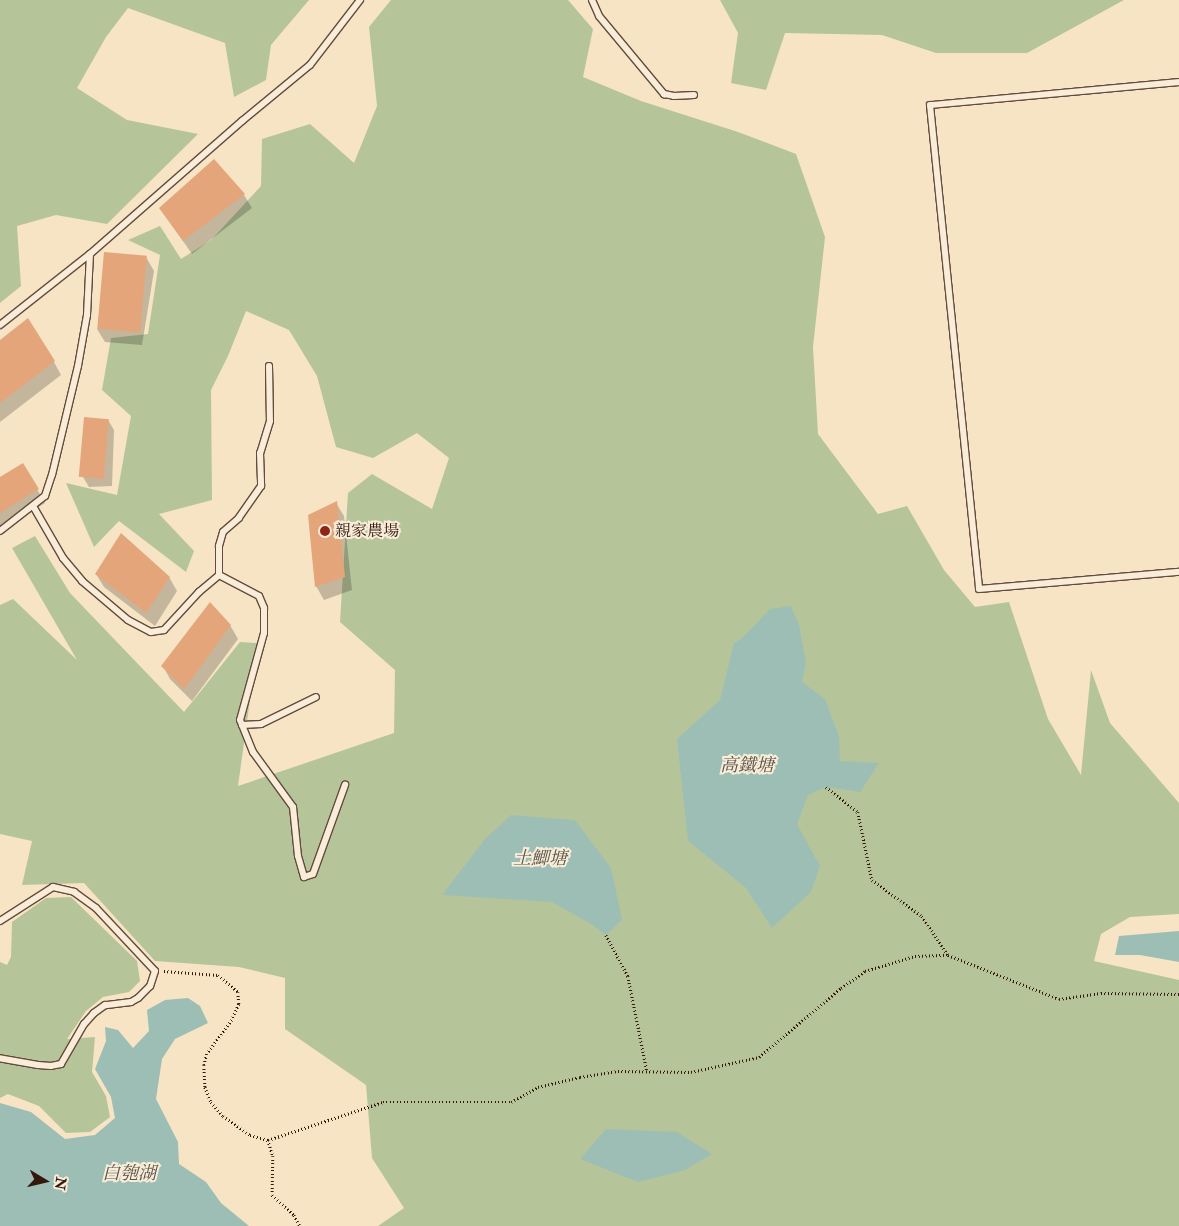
<!DOCTYPE html>
<html>
<head>
<meta charset="utf-8">
<style>
  body { margin:0 }
  #map { position:relative; width:1179px; height:1226px; overflow:hidden; background:#f6e4c4; font-family:"IM FELL Double Pica","Noto Serif TC",serif }
  div>[style] { position:absolute }
  .green>* { inset:0; background:#b6c599 }
  .water>* { inset:0; background:#9dbeb5 }
  .shadow>* { inset:0; background:#0003 }
  .building>* { inset:0; background:#e5a57b; transform-origin:0 0 }
  .path>* { height:2.5px; margin-top:-1.25px; transform-origin:0; background:repeating-linear-gradient(90deg,#34180d 0 1px,transparent 0 3.5px) }
  .roads { filter:drop-shadow(1px 0 #644b3b) drop-shadow(-1px 0 #644b3b) drop-shadow(0 1px #644b3b) drop-shadow(0 -1px #644b3b) }
  .service>* { height:6px; margin:-3px; padding:0 3px; transform-origin:3px; border-radius:3px; background:#f9edd9 }
  .dots>* { width:14px; height:14px; translate:-50% -50%; box-sizing:border-box; border:2px solid #f9edd9; border-radius:50% }
  span { translate:-50% -50%; white-space:nowrap; text-align:center; line-height:1.15; -webkit-text-stroke:4px #f9edd9; paint-order:stroke }
  .poi-label { font-size:16px; color:#34180d }
  .left { translate:0 -50%; text-align:left }
  .water-label { font-size:18px; color:#595248; font-style:italic }
  .north { position:absolute; left:20px; top:1156px; width:50px; height:50px; -webkit-text-stroke:4px #f9edd9; paint-order:stroke; rotate:99deg; font-size:14px; font-weight:700; line-height:20px; text-align:center; color:#34180d }
  .north::after { content:''; display:block; margin:auto; width:18px; height:22px; background:#34180d; clip-path:polygon(50% 0,100% 100%,50% 72%,0 100%) }
</style>
</head>
<body>
<div id="map">
  <div class="green">
    <div style="clip-path:polygon(0 0,309px 0,271px 45px,266px 80px,234px 97px,225px 43px,128px 8px,106px 37px,77px 88px,127px 120px,198px 134px,107px 224px,56px 215px,17px 226px,21px 286px,0 303px)"></div>
    <div style="clip-path:polygon(391px 0,568px 0,593px 29px,583px 77px,641px 101px,738px 132px,796px 154px,825px 237px,813px 347px,818px 434px,878px 514px,907px 506px,944px 570px,975px 607px,1009px 602px,1048px 719px,1081px 775px,1091px 670px,1110px 723px,1179px 803px,1179px 914px,1130px 917px,1101px 934px,1094px 961px,1179px 980px,1179px 1226px,378px 1226px,404px 1208px,372px 1158px,366px 1085px,285px 1029px,285px 978px,239px 967px,155px 961px,84px 883px,22px 885px,32px 841px,0 834px,0 605px,13px 599px,77px 660px,12px 548px,35px 536px,70px 593px,184px 712px,240px 642px,258px 643px,238px 786px,394px 733px,395px 670px,340px 622px,348px 493px,372px 474px,432px 509px,449px 458px,417px 433px,373px 458px,336px 447px,317px 376px,289px 330px,246px 311px,228px 356px,211px 390px,212px 500px,159px 514px,194px 551px,186px 572px,119px 521px,94px 547px,66px 483px,117px 495px,131px 416px,102px 390px,111px 338px,148px 334px,160px 255px,128px 240px,160px 226px,181px 259px,211px 240px,261px 186px,262px 139px,310px 124px,354px 163px,377px 106px,369px 27px)"></div>
    <div style="clip-path:polygon(720px 0,1124px 0,1027px 53px,936px 53px,882px 35px,785px 33px,766px 90px,731px 83px,738px 33px)"></div>
    <div style="clip-path:polygon(71px 897px,137px 961px,140px 981px,129px 992px,103px 997px,86px 1011px,67px 1039px,95px 1037px,92px 1072px,106px 1096px,110px 1117px,90px 1132px,66px 1133px,39px 1106px,8px 1094px,0 1098px,0 962px,7px 965px,11px 957px,12px 922px,46px 898px)"></div>
  </div>
  <div class="water">
    <div style="clip-path:polygon(791px 606px,799px 625px,806px 662px,802px 682px,825px 699px,839px 736px,840px 761px,879px 763px,860px 792px,826px 787px,808px 795px,797px 824px,820px 866px,811px 892px,772px 928px,746px 888px,688px 841px,677px 739px,720px 700px,734px 643px,741px 639px,770px 609px)"></div>
    <div style="clip-path:polygon(511px 815px,575px 820px,611px 868px,622px 920px,606px 935px,591px 924px,552px 902px,442px 895px,485px 839px)"></div>
    <div style="clip-path:polygon(1179px 931px,1179px 962px,1140px 955px,1115px 955px,1119px 936px)"></div>
    <div style="clip-path:polygon(188px 998px,200px 1006px,208px 1023px,175px 1039px,162px 1059px,156px 1099px,178px 1142px,179px 1164px,206px 1182px,221px 1203px,249px 1226px,0 1226px,0 1103px,31px 1112px,65px 1139px,95px 1135px,115px 1118px,111px 1097px,95px 1069px,106px 1041px,105px 1027px,118px 1030px,133px 1048px,149px 1031px,147px 1010px,165px 1000px)"></div>
    <div style="clip-path:polygon(606px 1129px,677px 1132px,712px 1154px,685px 1170px,638px 1182px,580px 1159px)"></div>
  </div>
  <div class="shadow">
    <div style="clip-path:polygon(214px 161px,244px 195px,252px 208px,192px 254px,160px 208px)"></div>
    <div style="clip-path:polygon(146px 257px,154px 271px,142px 345px,105px 342px,97px 329px)"></div>
    <div style="clip-path:polygon(0 342px,54px 362px,61px 375px,0 422px)"></div>
    <div style="clip-path:polygon(108px 420px,114px 430px,112px 486px,89px 487px,83px 477px)"></div>
    <div style="clip-path:polygon(23px 465px,45px 503px,0 532px,0 479px)"></div>
    <div style="clip-path:polygon(336px 503px,344px 516px,352px 590px,324px 600px,316px 586px)"></div>
    <div style="clip-path:polygon(96px 574px,169px 577px,177px 591px,155px 626px,104px 587px)"></div>
    <div style="clip-path:polygon(230px 625px,238px 639px,192px 701px,170px 679px,163px 666px)"></div>
  </div>
  <div class="building">
    <div style="clip-path:polygon(214px 159px,245px 194px,183px 241px,159px 208px)"></div>
    <div style="left:104px;top:252px;width:43px;height:77px;rotate:5deg"></div>
    <div style="clip-path:polygon(28px 318px,55px 361px,0 403px,0 340px)"></div>
    <div style="left:84px;top:417px;width:25px;height:60px;rotate:5deg"></div>
    <div style="clip-path:polygon(23px 463px,39px 489px,0 513px,0 477px)"></div>
    <div style="clip-path:polygon(337px 501px,345px 577px,315px 587px,308px 515px)"></div>
    <div style="clip-path:polygon(121px 533px,170px 577px,146px 613px,95px 574px)"></div>
    <div style="clip-path:polygon(210px 602px,231px 625px,184px 689px,161px 666px)"></div>
  </div>
  <div class="path">
    <div style="left:826px;top:787px;width:41px;rotate:38deg"></div>
    <div style="left:858px;top:812px;width:69px;rotate:78.4deg"></div>
    <div style="left:872px;top:880px;width:62px;rotate:35.8deg"></div>
    <div style="left:922px;top:916px;width:47px;rotate:56.3deg"></div>
    <div style="left:606px;top:935px;width:47px;rotate:61.8deg"></div>
    <div style="left:628px;top:976px;width:97px;rotate:78.7deg"></div>
    <div style="left:164px;top:971px;width:54px;rotate:4.2deg"></div>
    <div style="left:218px;top:975px;width:26px;rotate:40deg"></div>
    <div style="left:238px;top:992px;width:12px;rotate:85deg"></div>
    <div style="left:239px;top:1004px;width:17px;rotate:114deg"></div>
    <div style="left:232px;top:1020px;width:42px;rotate:126.3deg"></div>
    <div style="left:207px;top:1054px;width:11px;rotate:105deg"></div>
    <div style="left:204px;top:1065px;width:22px;rotate:87deg"></div>
    <div style="left:205px;top:1087px;width:16px;rotate:68deg"></div>
    <div style="left:211px;top:1102px;width:18px;rotate:49deg"></div>
    <div style="left:223px;top:1116px;width:33px;rotate:35deg"></div>
    <div style="left:250px;top:1135px;width:19px;rotate:16deg"></div>
    <div style="left:268px;top:1140px;width:17px;rotate:73deg"></div>
    <div style="left:273px;top:1156px;width:39px;rotate:91deg"></div>
    <div style="left:272px;top:1195px;width:30px;rotate:42deg"></div>
    <div style="left:294px;top:1215px;width:13px;rotate:61deg"></div>
    <div style="left:268px;top:1140px;width:121px;rotate:-18.3deg"></div>
    <div style="left:383px;top:1102px;width:128px"></div>
    <div style="left:511px;top:1102px;width:31px;rotate:-29deg"></div>
    <div style="left:538px;top:1087px;width:43px;rotate:-13.4deg"></div>
    <div style="left:580px;top:1077px;width:38px;rotate:-9deg"></div>
    <div style="left:618px;top:1071px;width:73px;rotate:0.8deg"></div>
    <div style="left:691px;top:1072px;width:70px;rotate:-12.4deg"></div>
    <div style="left:759px;top:1057px;width:107px;rotate:-40.1deg"></div>
    <div style="left:841px;top:988px;width:29px;rotate:-35deg"></div>
    <div style="left:865px;top:971px;width:52px;rotate:-16.7deg"></div>
    <div style="left:915px;top:956px;width:33px;rotate:-2deg"></div>
    <div style="left:948px;top:955px;width:119px;rotate:21.6deg"></div>
    <div style="left:1059px;top:999px;width:42px;rotate:-8.1deg"></div>
    <div style="left:1101px;top:993px;width:78px;rotate:0.7deg"></div>
  </div>
  <div class="roads">
    <div class="service">
      <div style="left:592px;top:0;width:17px;rotate:66deg"></div>
      <div style="left:599px;top:16px;width:102px;rotate:50.2deg"></div>
      <div style="left:664px;top:94px;width:10px;rotate:11deg"></div>
      <div style="left:674px;top:96px;width:20px;rotate:-3deg"></div>
      <div style="left:1179px;top:82px;width:250px;rotate:174.7deg"></div>
      <div style="left:930px;top:105px;width:486px;rotate:84.2deg"></div>
      <div style="left:979px;top:589px;width:201px;rotate:-4.9deg"></div>
      <div style="left:0;top:325px;width:115px;rotate:-38.3deg"></div>
      <div style="left:269px;top:366px;width:55px;rotate:89deg"></div>
      <div style="left:270px;top:421px;width:34px;rotate:107deg"></div>
      <div style="left:260px;top:453px;width:33px;rotate:88deg"></div>
      <div style="left:261px;top:486px;width:39px;rotate:125deg"></div>
      <div style="left:239px;top:518px;width:21px;rotate:139deg"></div>
      <div style="left:223px;top:532px;width:15px;rotate:106deg"></div>
      <div style="left:219px;top:546px;width:29px;rotate:90deg"></div>
      <div style="left:219px;top:575px;width:45px;rotate:27.7deg"></div>
      <div style="left:259px;top:596px;width:13px;rotate:67deg"></div>
      <div style="left:264px;top:608px;width:25px;rotate:90deg"></div>
      <div style="left:264px;top:633px;width:90px;rotate:105.4deg"></div>
      <div style="left:240px;top:720px;width:35px;rotate:68deg"></div>
      <div style="left:253px;top:752px;width:68px;rotate:54deg"></div>
      <div style="left:293px;top:807px;width:49px;rotate:84.2deg"></div>
      <div style="left:298px;top:856px;width:22px;rotate:74deg"></div>
      <div style="left:304px;top:877px;width:9px;rotate:-18deg"></div>
      <div style="left:313px;top:874px;width:95px;rotate:-70.2deg"></div>
      <div style="left:33px;top:506px;width:60px;rotate:60deg"></div>
      <div style="left:63px;top:558px;width:30px;rotate:50deg"></div>
      <div style="left:82px;top:581px;width:60px;rotate:40.3deg"></div>
      <div style="left:128px;top:620px;width:26px;rotate:28deg"></div>
      <div style="left:151px;top:632px;width:13px;rotate:-9deg"></div>
      <div style="left:164px;top:630px;width:52px;rotate:-47.4deg"></div>
      <div style="left:199px;top:592px;width:26px;rotate:-40deg"></div>
      <div style="left:0;top:531px;width:57px;rotate:-37.9deg"></div>
      <div style="left:45px;top:496px;width:22px;rotate:-72deg"></div>
      <div style="left:52px;top:475px;width:112px;rotate:-76.6deg"></div>
      <div style="left:78px;top:366px;width:52px;rotate:-80deg"></div>
      <div style="left:87px;top:315px;width:61px;rotate:-87.2deg"></div>
      <div style="left:90px;top:254px;width:202px;rotate:-41.2deg"></div>
      <div style="left:242px;top:121px;width:88px;rotate:-39.5deg"></div>
      <div style="left:310px;top:65px;width:82px;rotate:-52.4deg"></div>
      <div style="left:242px;top:725px;width:19px;rotate:-3deg"></div>
      <div style="left:261px;top:724px;width:61px;rotate:-26.1deg"></div>
      <div style="left:0;top:921px;width:63px;rotate:-32.7deg"></div>
      <div style="left:53px;top:887px;width:22px;rotate:13deg"></div>
      <div style="left:74px;top:892px;width:27px;rotate:36deg"></div>
      <div style="left:96px;top:908px;width:86px;rotate:46.9deg"></div>
      <div style="left:155px;top:971px;width:16px;rotate:108deg"></div>
      <div style="left:150px;top:986px;width:17px;rotate:135deg"></div>
      <div style="left:138px;top:998px;width:8px;rotate:150deg"></div>
      <div style="left:131px;top:1002px;width:26px;rotate:173deg"></div>
      <div style="left:105px;top:1005px;width:14px;rotate:144deg"></div>
      <div style="left:94px;top:1013px;width:15px;rotate:132deg"></div>
      <div style="left:84px;top:1024px;width:46px;rotate:119.9deg"></div>
      <div style="left:61px;top:1064px;width:10px;rotate:169deg"></div>
      <div style="left:51px;top:1066px;width:13px;rotate:-176deg"></div>
      <div style="left:38px;top:1065px;width:39px;rotate:-170deg"></div>
    </div>
  </div>
  <div class="dots">
    <div style="left:325px;top:531px;background:#8f2418"></div>
  </div>
  <div class="poi-label">
    <span class="left" style="left:335px;top:531px">親家農場</span>
  </div>
  <div class="water-label">
    <span style="left:747px;top:766px">高鐵塘</span>
    <span style="left:540px;top:859px">土鯽塘</span>
    <span style="left:129px;top:1174px">白匏湖</span>
  </div>
  <div class="north">N</div>
</div>
</body>
</html>
